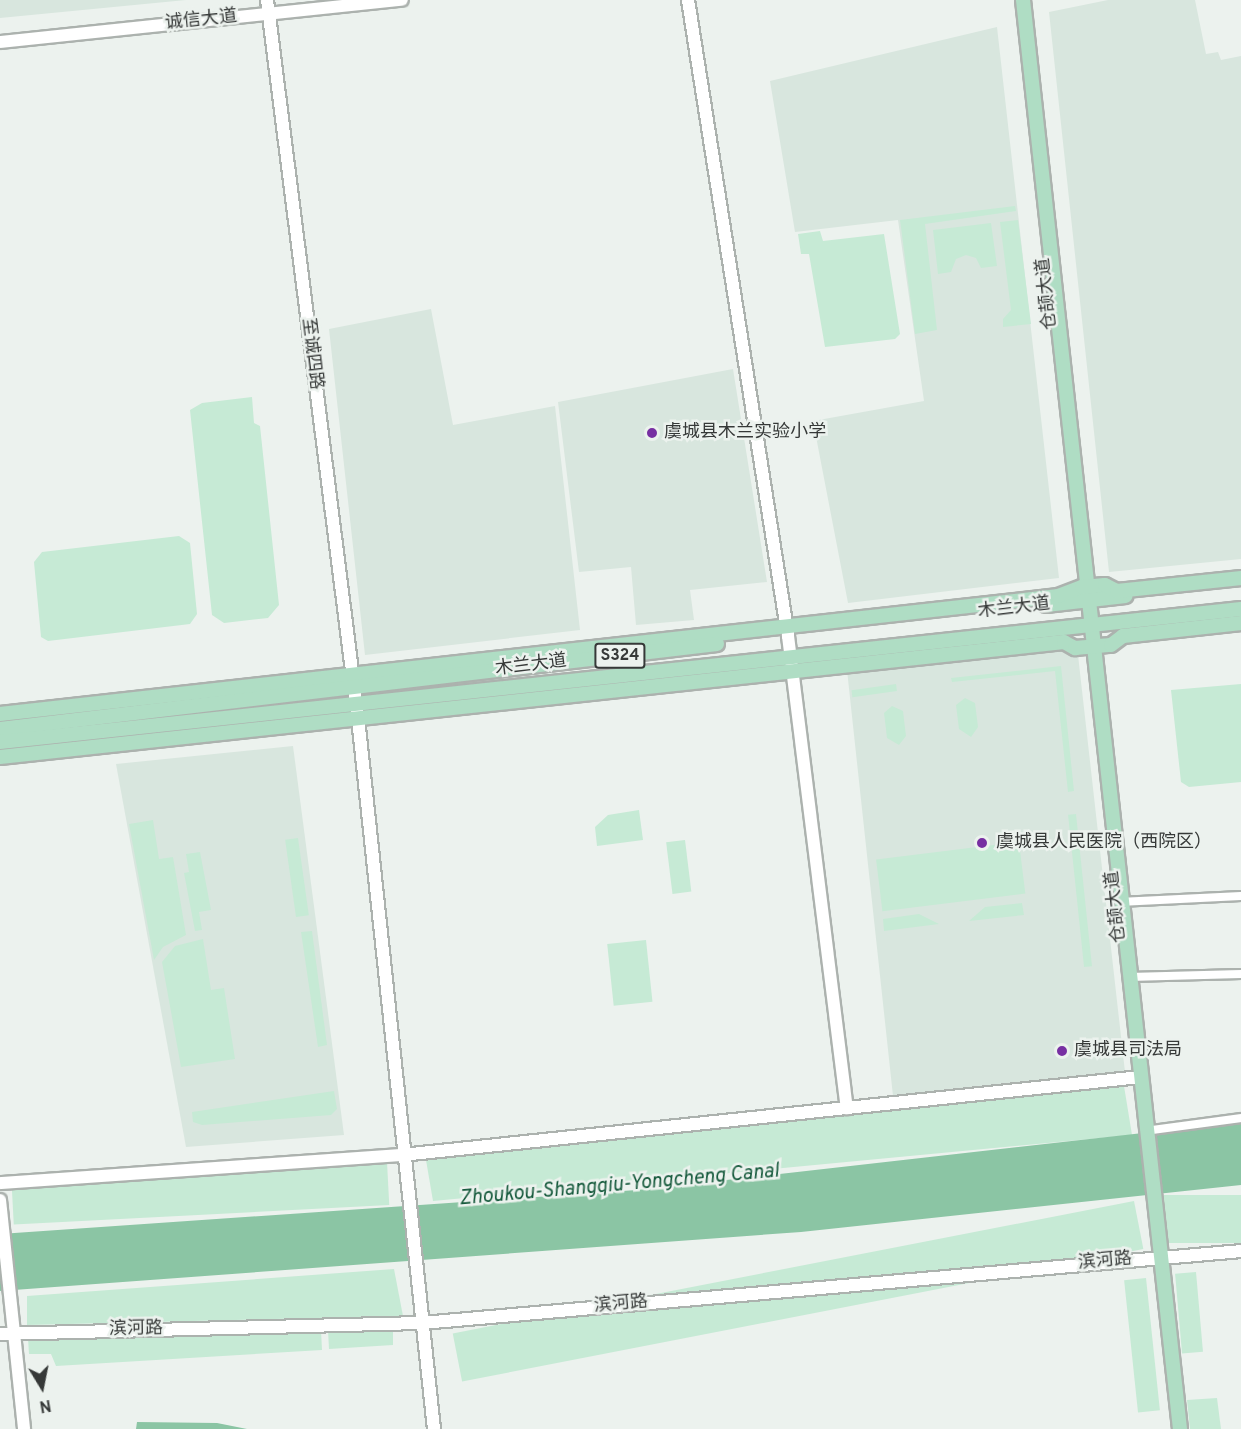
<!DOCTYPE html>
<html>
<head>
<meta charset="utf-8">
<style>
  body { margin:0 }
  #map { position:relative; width:1241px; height:1429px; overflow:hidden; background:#ecf2ee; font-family:Overpass,"Noto Sans SC",sans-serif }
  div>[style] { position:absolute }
  .built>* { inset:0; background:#d8e6de }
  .green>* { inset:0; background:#c6ead5; transform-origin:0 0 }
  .water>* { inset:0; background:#8bc5a4 }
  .roads { filter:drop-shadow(2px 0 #acb2ae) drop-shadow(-2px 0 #acb2ae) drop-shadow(0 2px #acb2ae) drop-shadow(0 -2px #acb2ae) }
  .street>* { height:8px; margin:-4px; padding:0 4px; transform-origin:4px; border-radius:4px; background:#fff }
  .secondary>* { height:12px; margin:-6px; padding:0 6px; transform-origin:6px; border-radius:6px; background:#fff }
  .primary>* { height:14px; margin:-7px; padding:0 7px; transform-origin:7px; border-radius:7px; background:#afddc4 }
  .dots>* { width:16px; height:16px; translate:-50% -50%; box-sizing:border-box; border:3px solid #ecf2ee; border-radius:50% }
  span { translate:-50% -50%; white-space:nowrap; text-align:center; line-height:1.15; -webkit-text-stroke:5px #ecf2ee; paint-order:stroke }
  .shield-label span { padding:2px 4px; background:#ecf2ee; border:2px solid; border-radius:4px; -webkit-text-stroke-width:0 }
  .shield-label { font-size:16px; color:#363938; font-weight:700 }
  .street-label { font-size:18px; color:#363938 }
  .poi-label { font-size:18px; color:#363938 }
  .left { translate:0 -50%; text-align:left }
  .water-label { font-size:20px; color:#13583a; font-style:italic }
  .north { position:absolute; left:12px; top:1357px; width:60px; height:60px; -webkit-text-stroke:4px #ecf2ee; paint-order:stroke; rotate:170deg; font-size:16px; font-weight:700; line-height:24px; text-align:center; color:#363938 }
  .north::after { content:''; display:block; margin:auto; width:21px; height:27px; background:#363938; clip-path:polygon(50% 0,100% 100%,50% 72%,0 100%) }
</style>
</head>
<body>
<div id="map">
  <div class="built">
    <div style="clip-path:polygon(0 0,186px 0,0 18px)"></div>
    <div style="clip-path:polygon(1108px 0,1195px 0,1206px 54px,1218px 52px,1221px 60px,1241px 56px,1241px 559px,1109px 572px,1049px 12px)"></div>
    <div style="clip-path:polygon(997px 27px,1059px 578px,848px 603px,813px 421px,924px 401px,898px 220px,795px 232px,770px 81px)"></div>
    <div style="clip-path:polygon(431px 309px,453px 425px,555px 406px,580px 630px,365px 655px,329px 329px)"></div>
    <div style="clip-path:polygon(733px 369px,767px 582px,690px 590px,694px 620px,636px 625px,631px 567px,579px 572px,558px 402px)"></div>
    <div style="clip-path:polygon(1065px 646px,1078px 655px,1125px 1072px,893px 1096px,847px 670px)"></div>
    <div style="clip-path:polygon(293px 746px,344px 1135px,186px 1147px,116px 764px)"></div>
  </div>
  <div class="green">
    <div style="clip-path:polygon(1015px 206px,1016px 211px,925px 224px,937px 330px,915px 334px,900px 220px)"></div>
    <div style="clip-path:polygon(1018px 220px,1031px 324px,1003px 327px,1003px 319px,1011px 310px,1000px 222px)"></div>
    <div style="clip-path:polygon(991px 223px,997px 266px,981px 268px,976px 258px,966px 255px,956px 259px,951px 272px,938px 274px,933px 230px)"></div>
    <div style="clip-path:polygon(820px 231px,823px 241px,884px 234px,900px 334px,895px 339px,825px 347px,809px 254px,801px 254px,798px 234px)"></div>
    <div style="clip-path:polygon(252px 397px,254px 423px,260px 426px,279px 605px,268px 618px,224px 623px,212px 615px,190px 410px,202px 403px)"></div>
    <div style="clip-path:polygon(179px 536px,190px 543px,197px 614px,190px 624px,48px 641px,41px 637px,34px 562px,42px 552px)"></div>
    <div style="clip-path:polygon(1061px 666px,1074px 791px,1068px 792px,1055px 671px,952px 682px,951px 678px)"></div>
    <div style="left:896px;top:684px;width:7px;height:45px;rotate:82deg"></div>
    <div style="clip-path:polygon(1241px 684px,1241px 782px,1189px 787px,1181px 782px,1171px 690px)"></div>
    <div style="clip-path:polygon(965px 698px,975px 703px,978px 727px,971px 737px,959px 729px,956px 705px)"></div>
    <div style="clip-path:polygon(892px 706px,903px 711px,906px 736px,899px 745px,887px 738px,884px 713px)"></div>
    <div style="clip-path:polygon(639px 810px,643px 840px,597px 846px,595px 827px,608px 815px)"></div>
    <div style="left:1076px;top:814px;width:153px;height:8px;rotate:84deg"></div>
    <div style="clip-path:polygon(153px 820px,159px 859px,173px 857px,186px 935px,163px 947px,154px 960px,129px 824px)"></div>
    <div style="left:298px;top:838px;width:78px;height:13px;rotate:82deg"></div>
    <div style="left:685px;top:840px;width:52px;height:19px;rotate:83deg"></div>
    <div style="left:1019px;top:842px;width:52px;height:144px;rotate:83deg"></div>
    <div style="clip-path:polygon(200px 852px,211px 910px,199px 912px,202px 930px,195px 931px,184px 873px,189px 872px,186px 854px)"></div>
    <div style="clip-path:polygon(1022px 903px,1024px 915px,969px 921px,985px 907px)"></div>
    <div style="clip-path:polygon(919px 914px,939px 924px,884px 931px,883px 919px)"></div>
    <div style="clip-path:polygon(312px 931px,327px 1045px,318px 1047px,301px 932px)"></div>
    <div style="clip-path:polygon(203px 939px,211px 990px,224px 988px,235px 1059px,181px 1067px,162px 962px,175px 946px)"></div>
    <div style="left:646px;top:940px;width:62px;height:39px;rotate:84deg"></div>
    <div style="clip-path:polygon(1124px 1086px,1132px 1135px,433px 1201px,426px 1160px)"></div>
    <div style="clip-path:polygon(334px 1091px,337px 1109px,331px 1115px,202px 1125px,193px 1122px,192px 1112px)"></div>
    <div style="left:387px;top:1162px;width:43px;height:376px;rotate:87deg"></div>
    <div style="left:1241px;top:1195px;width:48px;height:77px;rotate:90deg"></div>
    <div style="left:1134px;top:1201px;width:49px;height:694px;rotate:79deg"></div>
    <div style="clip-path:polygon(394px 1269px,403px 1316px,27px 1325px,27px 1296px)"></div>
    <div style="left:1196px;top:1272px;width:80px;height:21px;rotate:85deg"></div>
    <div style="left:1146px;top:1278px;width:133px;height:22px;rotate:84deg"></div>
    <div style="clip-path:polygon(321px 1330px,322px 1350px,56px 1366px,51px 1354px,29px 1354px,28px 1338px)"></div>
    <div style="clip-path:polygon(328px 1330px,393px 1330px,393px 1345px,329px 1349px)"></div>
    <div style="clip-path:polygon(1217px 1398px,1221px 1429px,1190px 1429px,1187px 1400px)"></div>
  </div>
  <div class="water">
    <div style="clip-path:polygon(1241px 1122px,1241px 1185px,801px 1232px,0 1291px,0 1234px,637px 1190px)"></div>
    <div style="clip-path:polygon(137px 1422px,217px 1423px,247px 1429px,136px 1429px)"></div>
  </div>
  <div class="roads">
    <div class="street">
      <div style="left:1119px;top:902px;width:122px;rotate:-2.8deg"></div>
      <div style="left:1129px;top:977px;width:112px;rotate:-1.5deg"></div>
      <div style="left:1145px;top:1131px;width:97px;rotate:-7.7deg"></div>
    </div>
    <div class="secondary">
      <div style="left:267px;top:0;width:724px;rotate:82.78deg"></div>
      <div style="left:358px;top:718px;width:715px;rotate:83.9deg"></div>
      <div style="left:688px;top:0;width:644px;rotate:81.06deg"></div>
      <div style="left:788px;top:636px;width:476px;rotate:82.9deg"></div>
      <div style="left:0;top:42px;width:404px;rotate:-6deg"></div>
      <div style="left:0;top:1183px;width:403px;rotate:-4deg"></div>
      <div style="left:402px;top:1155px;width:742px;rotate:-6.03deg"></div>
      <div style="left:0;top:1200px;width:230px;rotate:84deg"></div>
      <div style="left:0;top:1334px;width:422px;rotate:-1.5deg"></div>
      <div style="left:422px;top:1323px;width:822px;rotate:-5.02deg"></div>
    </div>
    <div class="primary">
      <div style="left:1023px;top:0;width:1438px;rotate:83.73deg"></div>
      <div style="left:1046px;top:605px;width:80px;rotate:-6.5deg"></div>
      <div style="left:0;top:714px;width:1065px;rotate:-6.36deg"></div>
      <div style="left:1058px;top:596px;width:26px;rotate:-21deg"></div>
      <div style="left:1082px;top:587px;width:23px;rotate:-5deg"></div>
      <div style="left:1105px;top:585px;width:13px;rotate:27deg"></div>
      <div style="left:1117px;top:591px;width:125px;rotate:-6deg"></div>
      <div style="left:0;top:729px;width:722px;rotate:-6.76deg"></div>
      <div style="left:0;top:742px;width:1248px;rotate:-6.12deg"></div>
      <div style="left:0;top:757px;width:1070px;rotate:-6.17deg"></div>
      <div style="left:1064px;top:642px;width:13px;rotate:29deg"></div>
      <div style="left:1075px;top:648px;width:36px;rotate:-5deg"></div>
      <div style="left:1111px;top:645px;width:15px;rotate:-37deg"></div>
      <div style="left:1123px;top:636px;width:119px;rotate:-6.3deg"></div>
    </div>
  </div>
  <div class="dots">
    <div style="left:652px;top:433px;background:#772fa2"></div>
    <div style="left:982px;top:843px;background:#772fa2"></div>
    <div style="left:1062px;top:1051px;background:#772fa2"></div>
  </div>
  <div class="shield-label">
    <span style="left:620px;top:656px">S324</span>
  </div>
  <div class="street-label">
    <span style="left:201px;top:21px;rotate:-6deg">诚信大道</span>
    <span style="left:1048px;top:294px;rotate:-96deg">仓颉大道</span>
    <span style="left:311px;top:354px;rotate:83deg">至诚四路</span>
    <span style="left:1014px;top:609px;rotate:-7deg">木兰大道</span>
    <span style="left:531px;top:666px;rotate:-7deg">木兰大道</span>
    <span style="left:1117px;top:907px;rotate:-96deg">仓颉大道</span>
    <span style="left:1105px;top:1262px;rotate:-5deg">滨河路</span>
    <span style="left:621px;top:1305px;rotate:-5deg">滨河路</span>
    <span style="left:136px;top:1330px;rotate:-1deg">滨河路</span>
  </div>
  <div class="poi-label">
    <span class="left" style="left:664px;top:433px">虞城县木兰实验小学</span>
    <span class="left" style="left:996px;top:843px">虞城县人民医院（西院区）</span>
    <span class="left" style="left:1074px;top:1051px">虞城县司法局</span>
  </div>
  <div class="water-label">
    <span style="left:619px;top:1186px;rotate:-5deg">Zhoukou-Shangqiu-Yongcheng Canal</span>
  </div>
  <div class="north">N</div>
</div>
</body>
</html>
